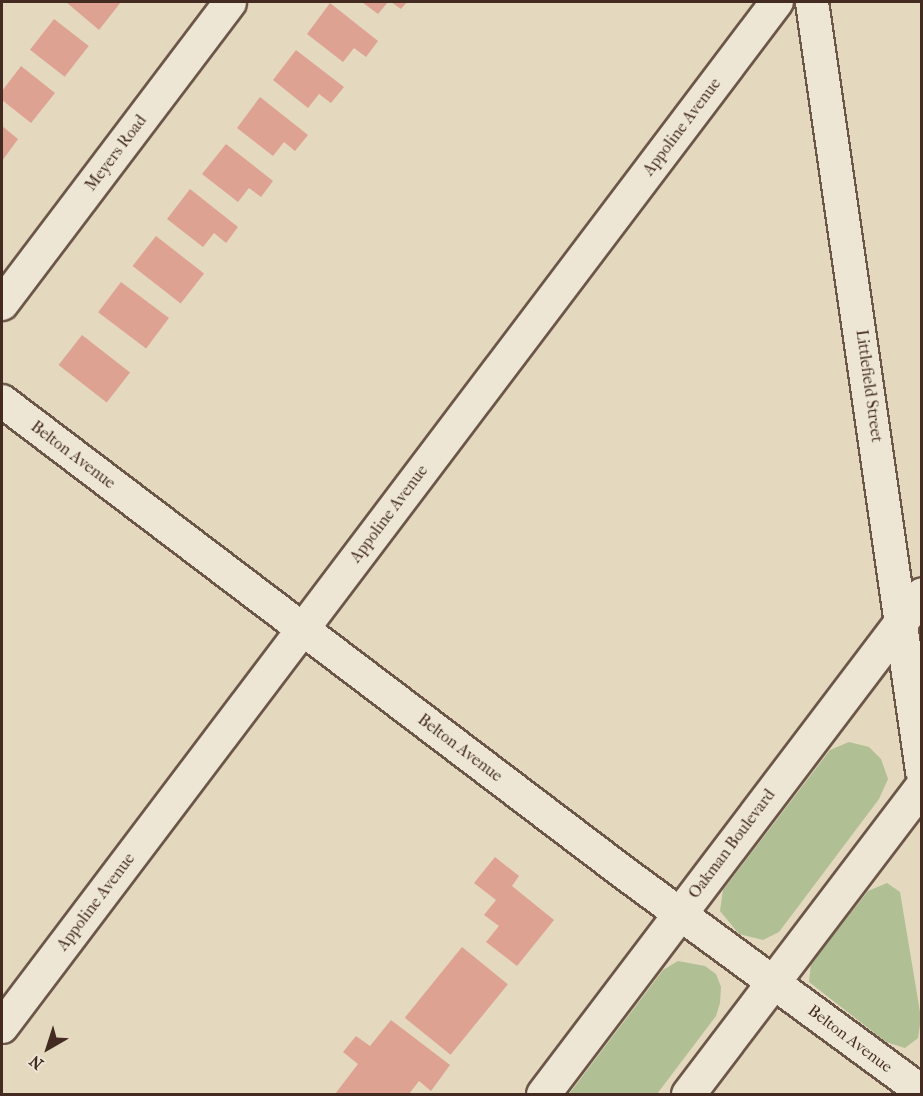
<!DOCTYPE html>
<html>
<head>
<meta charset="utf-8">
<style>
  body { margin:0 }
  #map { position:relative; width:923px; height:1096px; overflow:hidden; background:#e4d8bf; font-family:"IM FELL French Canon",serif }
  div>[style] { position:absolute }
  .green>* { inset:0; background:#b1bf94 }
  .building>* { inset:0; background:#dea292; transform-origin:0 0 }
  .roads { filter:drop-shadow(2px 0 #6c5648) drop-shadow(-2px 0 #6c5648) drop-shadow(0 2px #6c5648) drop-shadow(0 -2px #6c5648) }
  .street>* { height:32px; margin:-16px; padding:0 16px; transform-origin:16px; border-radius:16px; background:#ede6d5 }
  .secondary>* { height:33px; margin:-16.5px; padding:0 16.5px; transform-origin:16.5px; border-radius:16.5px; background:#ede6d5 }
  span { translate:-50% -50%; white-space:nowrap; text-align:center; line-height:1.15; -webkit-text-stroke:4.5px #ede6d5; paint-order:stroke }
  .street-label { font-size:16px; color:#442b21 }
  .frame { position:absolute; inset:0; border:3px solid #442b21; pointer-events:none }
  .north { position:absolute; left:18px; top:1018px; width:60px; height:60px; -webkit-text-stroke:4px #ede6d5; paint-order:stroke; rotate:219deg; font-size:16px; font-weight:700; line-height:24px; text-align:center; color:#442b21 }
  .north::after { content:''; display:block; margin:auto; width:21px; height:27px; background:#442b21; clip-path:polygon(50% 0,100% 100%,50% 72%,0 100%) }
</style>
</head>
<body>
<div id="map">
  <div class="green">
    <div style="clip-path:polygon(849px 742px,869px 747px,881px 759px,888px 779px,879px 799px,779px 932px,763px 940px,739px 934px,720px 911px,723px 890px,830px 750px)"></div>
    <div style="clip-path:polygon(887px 883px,900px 892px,921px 1018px,918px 1038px,905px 1048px,886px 1042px,809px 982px,811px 963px,868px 891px)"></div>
    <div style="clip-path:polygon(678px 961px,705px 966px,716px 974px,721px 987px,720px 1003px,716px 1016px,657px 1094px,569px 1094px,663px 970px)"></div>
  </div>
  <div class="building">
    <div style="clip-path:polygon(66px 2px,121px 2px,99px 30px)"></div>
    <div style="clip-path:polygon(362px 2px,388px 2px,378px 14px)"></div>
    <div style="clip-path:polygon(391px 2px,407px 2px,401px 9px)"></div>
    <div style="clip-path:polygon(330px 3px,378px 41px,366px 57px,354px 48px,343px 62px,307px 34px)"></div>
    <div style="left:54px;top:19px;width:44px;height:39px;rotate:38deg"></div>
    <div style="clip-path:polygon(296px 50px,344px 87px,331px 103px,319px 94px,308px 108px,273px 80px)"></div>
    <div style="clip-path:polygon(21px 66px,55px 93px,31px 123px,2px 100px,2px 91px)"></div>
    <div style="clip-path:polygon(260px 97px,308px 135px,295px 151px,284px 142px,273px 156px,237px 128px)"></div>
    <div style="clip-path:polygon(2px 126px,18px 139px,2px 161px)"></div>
    <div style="clip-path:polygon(226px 144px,273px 181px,261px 197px,249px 188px,238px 202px,202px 174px)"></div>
    <div style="clip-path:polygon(190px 189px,238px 227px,226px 243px,214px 233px,203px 247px,167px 219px)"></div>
    <div style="left:156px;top:236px;width:61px;height:38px;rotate:38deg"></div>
    <div style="left:121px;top:282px;width:60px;height:38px;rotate:37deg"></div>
    <div style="left:82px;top:335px;width:61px;height:38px;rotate:38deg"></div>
    <div style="clip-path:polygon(495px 857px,519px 876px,512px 886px,554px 920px,517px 966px,486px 942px,499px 926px,484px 915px,496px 900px,474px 883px)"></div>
    <div style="left:462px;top:947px;width:59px;height:91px;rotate:39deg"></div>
    <div style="clip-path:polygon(391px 1020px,450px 1065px,431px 1091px,419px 1081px,409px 1094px,335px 1094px,358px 1064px,343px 1052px,356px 1036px,370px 1046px)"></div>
  </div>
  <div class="roads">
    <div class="street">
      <div style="left:812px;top:2px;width:777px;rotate:81.86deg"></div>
      <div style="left:2px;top:304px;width:378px;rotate:-52.9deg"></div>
      <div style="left:2px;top:401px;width:784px;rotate:37.18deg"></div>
      <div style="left:627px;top:875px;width:366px;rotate:36.3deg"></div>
      <div style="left:2px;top:1027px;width:1285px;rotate:-52.91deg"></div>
    </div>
    <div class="secondary">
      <div style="left:543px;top:1094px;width:627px;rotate:-52.84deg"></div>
      <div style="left:688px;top:1094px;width:387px;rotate:-52.8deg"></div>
    </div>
  </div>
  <div class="street-label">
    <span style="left:682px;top:127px;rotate:-53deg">Appoline Avenue</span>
    <span style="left:116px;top:153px;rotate:-53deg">Meyers Road</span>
    <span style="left:869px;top:386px;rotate:82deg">Littlefield Street</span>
    <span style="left:73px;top:455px;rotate:37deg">Belton Avenue</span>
    <span style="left:389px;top:514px;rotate:-53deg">Appoline Avenue</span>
    <span style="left:460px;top:748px;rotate:37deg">Belton Avenue</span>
    <span style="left:732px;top:844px;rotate:-53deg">Oakman Boulevard</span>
    <span style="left:96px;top:902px;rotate:-53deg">Appoline Avenue</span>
    <span style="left:850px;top:1039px;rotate:37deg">Belton Avenue</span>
  </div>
  <div class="frame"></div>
  <div class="north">N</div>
</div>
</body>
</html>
